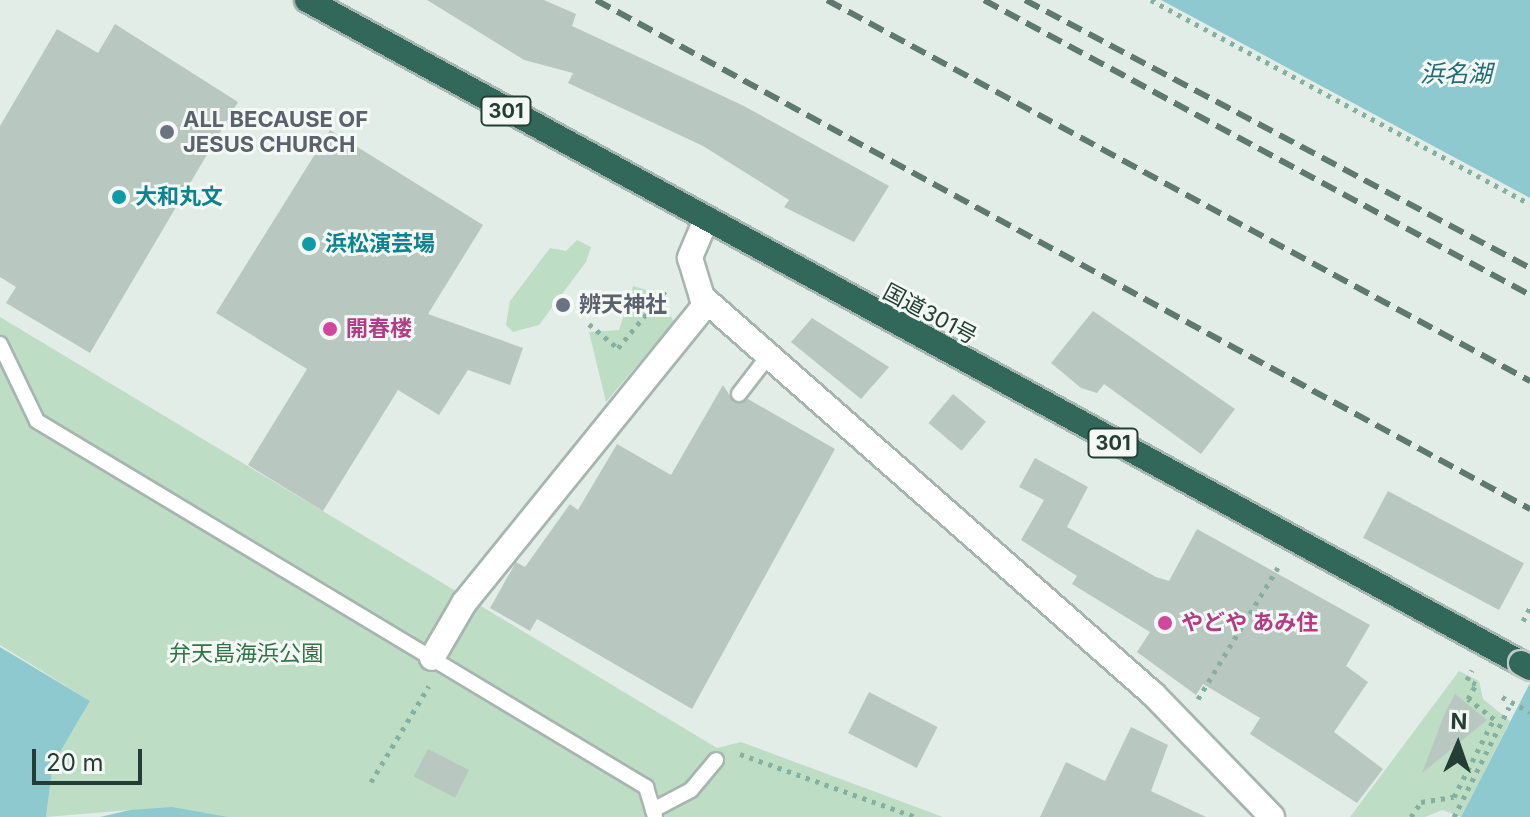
<!DOCTYPE html>
<meta charset="utf-8">
<style>
body{margin:0}
#map{position:relative;width:1530px;height:817px;overflow:hidden;background:#e3ede8;font-family:Inter,"Noto Sans JP",sans-serif}
div>[style]{position:absolute}
[style*='--x']{left:calc(var(--x)*1px);top:calc(var(--y)*1px);width:calc(var(--w)*1px);rotate:calc(var(--a)*1deg)}
.green>*{inset:0;background:#bdddc4}
.water>*{inset:0;background:#8ec9cf}
.building>*{inset:0;background:#b9c7c1;transform-origin:0 0}
.path>*{height:5px;margin-top:-2.5px;transform-origin:0;background:repeating-linear-gradient(90deg,#85af9f 0 4px,transparent 0 10px)}
.roads{filter:drop-shadow(2px 0 #a6b5af) drop-shadow(-2px 0 #a6b5af) drop-shadow(0 2px #a6b5af) drop-shadow(0 -2px #a6b5af)}
.lane>*{height:14px;margin:-7px;padding:0 7px;transform-origin:7px;border-radius:7px;background:#fff}
.street>*{height:24px;margin:-12px;padding:0 12px;transform-origin:12px;border-radius:12px;background:#fff}
.secondary>*{height:24px;margin:-12px;padding:0 12px;transform-origin:12px;border-radius:12px;background:#fff}
.highway>*{height:24px;margin:-12px;padding:0 12px;transform-origin:12px;border-radius:12px;background:#31685a}
.rail>*{height:6px;margin-top:-3px;transform-origin:0;background:repeating-linear-gradient(90deg,#5e7970 0 16px,transparent 0 24px)}
.path-bridge>*{height:5px;margin-top:-2.5px;transform-origin:0;background:repeating-linear-gradient(90deg,#85af9f 0 4px,transparent 0 10px)}
.bridges{filter:drop-shadow(2px 0 #c2c9c6) drop-shadow(-2px 0 #c2c9c6) drop-shadow(0 2px #c2c9c6) drop-shadow(0 -2px #c2c9c6)}
.highway-bridge>*{height:24px;margin:-12px;padding:0 12px;transform-origin:12px;border-radius:12px;background:#31685a}
.dots>*{width:22px;height:22px;translate:-50% -50%;box-sizing:border-box;border:4px solid #f4f9f6;border-radius:50%}
span{translate:-50% -50%;white-space:nowrap;text-align:center;line-height:1.15;-webkit-text-stroke:6px #f4f9f6;paint-order:stroke}
.shield-label span{padding:2px 6px;background:#f4f9f6;border:2px solid;border-radius:6px;-webkit-text-stroke-width:0}
.shield-label{font-size:20px;color:#243d35;font-weight:700}
.worship-label{font-size:22px;color:#5b616d;font-weight:700}
.left{translate:0 -50%;text-align:left}
.culture-label{font-size:22px;color:#0d838f;font-weight:700}
.street-label{font-size:22px;color:#243d35}
.hotel-label{font-size:22px;color:#b23c85;font-weight:700}
.park-label{font-size:22px;color:#2f7346}
.water-label{font-size:24px;color:#206d77;font-style:italic}
.north{position:absolute;left:1418px;top:705px;width:80px;height:80px;-webkit-text-stroke:6px #f4f9f6;paint-order:stroke;rotate:2deg;font-size:22px;font-weight:700;line-height:32px;text-align:center;color:#243d35}
.north::after{content:'';display:block;margin:auto;width:28px;height:36px;background:#243d35;clip-path:polygon(50% 0,100% 100%,50% 72%,0 100%)}
.scale{position:absolute;left:32px;top:749px;width:110px;height:36px;box-sizing:border-box;border:4px solid #243d35;border-top:0;padding-left:10px;font-size:24px;line-height:28px;white-space:nowrap;color:#243d35;-webkit-text-stroke:6px #f4f9f6;paint-order:stroke}
</style>
<div id="map">
<div class="green">
<i style="clip-path:polygon(577px 240px,591px 247px,586px 262px,539px 325px,513px 332px,506px 325px,510px 301px,550px 248px,566px 251px)"></i>
<i style="clip-path:polygon(633px 286px,654px 292px,674px 321px,606px 402px,589px 332px,619px 330px)"></i>
<i style="clip-path:polygon(0 317px,717px 748px,741px 742px,943px 817px,228px 817px,130px 810px,46px 817px,53px 764px,90px 701px,0 645px)"></i>
<i style="clip-path:polygon(1459px 671px,1479px 681px,1483px 699px,1510px 721px,1461px 817px,1442px 810px,1425px 817px,1350px 817px)"></i>
</div>
<div class="water">
<i style="clip-path:polygon(1161px 0,1530px 0,1530px 198px)"></i>
<i style="clip-path:polygon(0 647px,90px 701px,53px 764px,46px 817px,0 817px)"></i>
<i style="clip-path:polygon(1530px 683px,1530px 817px,1461px 817px)"></i>
<i style="clip-path:polygon(172px 807px,228px 817px,100px 817px,130px 810px)"></i>
</div>
<div class="building">
<i style="clip-path:polygon(427px 0,544px 0,576px 14px,572px 26px,742px 105px,889px 186px,854px 242px,784px 207px,789px 200px,703px 146px,568px 83px,573px 73px,524px 60px)"></i>
<i style="clip-path:polygon(115px 24px,238px 102px,90px 353px,6px 303px,16px 287px,0 277px,0 126px,57px 29px,98px 53px)"></i>
<i style="clip-path:polygon(330px 130px,483px 225px,428px 314px,523px 348px,510px 385px,468px 370px,439px 415px,398px 390px,323px 511px,248px 465px,307px 369px,216px 313px)"></i>
<i style="clip-path:polygon(1093px 311px,1235px 409px,1201px 454px,1104px 384px,1097px 393px,1081px 388px,1051px 363px)"></i>
<i style="clip-path:polygon(812px 318px,889px 367px,861px 399px,791px 342px)"></i>
<i style="clip-path:polygon(723px 385px,734px 402px,748px 399px,835px 449px,692px 709px,537px 619px,530px 631px,490px 608px,516px 562px,525px 567px,570px 504px,578px 510px,617px 444px,671px 475px)"></i>
<i style="left:953px;top:394px;width:43px;height:38px;rotate:40deg"></i>
<i style="clip-path:polygon(1035px 458px,1088px 487px,1067px 527px,1156px 577px,1169px 581px,1197px 529px,1370px 625px,1346px 666px,1368px 682px,1334px 732px,1383px 769px,1357px 803px,1250px 734px,1260px 718px,1203px 684px,1196px 695px,1137px 652px,1150px 632px,1072px 584px,1077px 576px,1021px 540px,1044px 500px,1019px 487px)"></i>
<i style="left:1388px;top:491px;width:154px;height:53px;rotate:28deg"></i>
<i style="left:869px;top:692px;width:77px;height:46px;rotate:27deg"></i>
<i style="clip-path:polygon(1455px 694px,1487px 720px,1422px 773px,1445px 713px)"></i>
<i style="clip-path:polygon(1131px 727px,1168px 745px,1151px 791px,1206px 817px,1040px 817px,1066px 762px,1105px 781px)"></i>
<i style="left:428px;top:749px;width:46px;height:31px;rotate:27deg"></i>
</div>
<div class="path">
<i style="--x:1151;--y:0;--w:430;--a:28.3"></i>
<i style="--x:589;--y:324;--w:38;--a:40"></i>
<i style="--x:618;--y:348;--w:77;--a:-50.3"></i>
<i style="--x:1523;--y:621;--w:15;--a:-62"></i>
<i style="--x:1198;--y:699;--w:158;--a:-58.7"></i>
<i style="--x:740;--y:754;--w:187;--a:19.7"></i>
<i style="--x:371;--y:782;--w:112;--a:-58.9"></i>
<i style="--x:1411;--y:817;--w:18;--a:-56"></i>
<i style="--x:1421;--y:802;--w:33;--a:-9"></i>
<i style="--x:1454;--y:797;--w:88;--a:-62.9"></i>
<i style="--x:1494;--y:719;--w:33;--a:-142"></i>
<i style="--x:1468;--y:699;--w:17;--a:-62"></i>
<i style="--x:1476;--y:684;--w:10;--a:-156"></i>
<i style="--x:1467;--y:680;--w:11;--a:-63"></i>
<i style="--x:1454;--y:817;--w:123;--a:-63.4"></i>
</div>
<div class="roads">
<div class="lane">
<i style="--x:0;--y:344;--w:85;--a:64.3"></i>
<i style="--x:37;--y:421;--w:711;--a:31.01"></i>
<i style="--x:646;--y:787;--w:31;--a:73"></i>
<i style="--x:739;--y:394;--w:49;--a:-52.4"></i>
<i style="--x:653;--y:810;--w:43;--a:-27.8"></i>
<i style="--x:691;--y:790;--w:39;--a:-50"></i>
</div>
<div class="street">
<i style="--x:432;--y:658;--w:64;--a:-59.8"></i>
<i style="--x:464;--y:603;--w:387;--a:-51"></i>
</div>
<div class="secondary">
<i style="--x:705;--y:222;--w:39;--a:113"></i>
<i style="--x:690;--y:258;--w:41;--a:72.9"></i>
<i style="--x:702;--y:297;--w:601;--a:41.36"></i>
<i style="--x:1153;--y:694;--w:171;--a:45.9"></i>
</div>
<div class="highway">
<i style="--x:307;--y:0;--w:1383;--a:28.64"></i>
</div>
</div>
<div class="rail">
<i style="--x:596;--y:0;--w:1064;--a:28.59"></i>
<i style="--x:827;--y:0;--w:800;--a:28.46"></i>
<i style="--x:984;--y:0;--w:621;--a:28.38"></i>
<i style="--x:1025;--y:0;--w:572;--a:27.95"></i>
</div>
<div class="path-bridge">
<i style="--x:1502;--y:697;--w:32;--a:28"></i>
</div>
<div class="bridges">
<div class="highway-bridge">
<i style="--x:1521;--y:663;--w:10;--a:29"></i>
</div>
</div>
<div class="dots">
<i style="left:167px;top:132px;background:#6b7280"></i>
<i style="left:119px;top:197px;background:#0f9aa8"></i>
<i style="left:309px;top:244px;background:#0f9aa8"></i>
<i style="left:563px;top:305px;background:#6b7280"></i>
<i style="left:330px;top:329px;background:#d1479c"></i>
<i style="left:1165px;top:623px;background:#d1479c"></i>
</div>
<div class="shield-label">
<span style="left:506px;top:111px">301</span>
<span style="left:1113px;top:443px">301</span>
</div>
<div class="worship-label">
<span class="left" style="left:183px;top:132px">ALL BECAUSE OF<br>JESUS CHURCH</span>
<span class="left" style="left:579px;top:305px">辨天神社</span>
</div>
<div class="culture-label">
<span class="left" style="left:135px;top:197px">大和丸文</span>
<span class="left" style="left:325px;top:244px">浜松演芸場</span>
</div>
<div class="street-label">
<span style="left:930px;top:314px;rotate:28deg">国道301号</span>
</div>
<div class="hotel-label">
<span class="left" style="left:346px;top:329px">開春楼</span>
<span class="left" style="left:1181px;top:623px">やどや あみ住</span>
</div>
<div class="park-label">
<span style="left:246px;top:654px">弁天島海浜公園</span>
</div>
<div class="water-label">
<span style="left:1456px;top:74px">浜名湖</span>
</div>
<div class="north">N</div>
<div class="scale">20 m</div>
</div>
